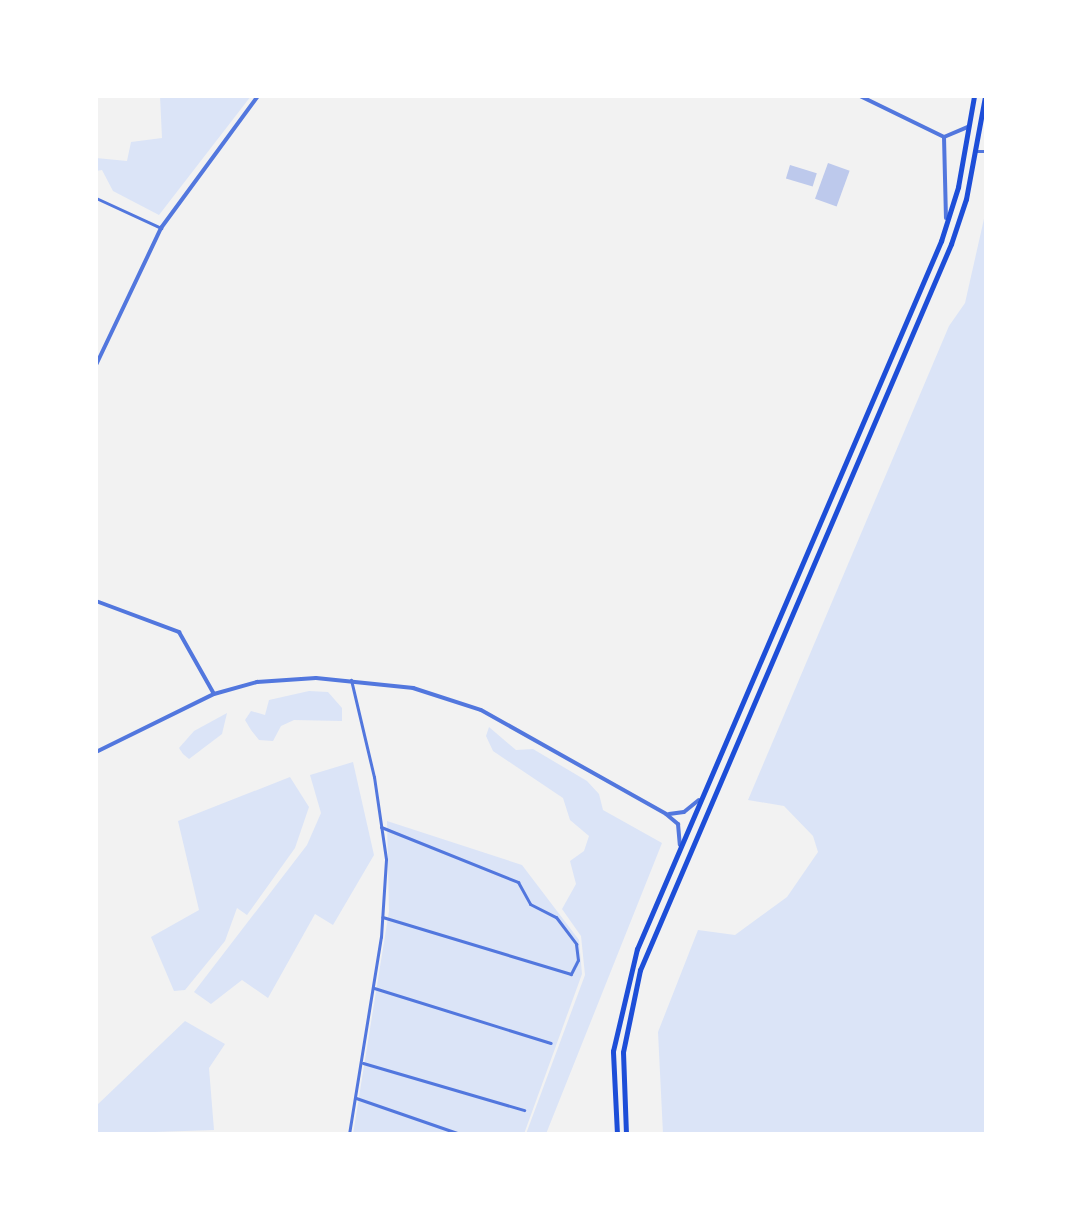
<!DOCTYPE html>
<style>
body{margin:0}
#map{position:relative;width:1082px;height:1230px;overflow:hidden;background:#f2f2f2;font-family:"DejaVu Sans",sans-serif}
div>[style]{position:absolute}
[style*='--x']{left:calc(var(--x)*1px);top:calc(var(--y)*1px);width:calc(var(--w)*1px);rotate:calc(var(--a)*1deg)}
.green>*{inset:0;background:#dbe4f7}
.building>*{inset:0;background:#bdc9ec;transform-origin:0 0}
.minor>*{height:3px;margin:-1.5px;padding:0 1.5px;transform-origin:1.5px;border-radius:1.5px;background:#5277de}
.tertiary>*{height:4px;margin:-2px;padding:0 2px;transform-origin:2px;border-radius:2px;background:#5277de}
.trunk>*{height:5px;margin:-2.5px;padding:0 2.5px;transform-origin:2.5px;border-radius:2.5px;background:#1d4ed8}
span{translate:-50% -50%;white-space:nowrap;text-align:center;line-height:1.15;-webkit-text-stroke:7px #fff;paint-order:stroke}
.frame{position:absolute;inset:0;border:98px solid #fff;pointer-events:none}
</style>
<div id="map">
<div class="green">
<i style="clip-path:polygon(160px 96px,251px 96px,159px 215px,113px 191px,102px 170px,96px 171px,96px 158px,127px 161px,131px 142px,162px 138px)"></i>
<i style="clip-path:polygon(986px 210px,986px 1134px,663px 1134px,658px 1032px,698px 930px,735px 935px,787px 897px,818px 852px,813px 836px,784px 806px,748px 800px,949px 326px,965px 303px)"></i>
<i style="clip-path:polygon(309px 691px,328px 692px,342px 708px,342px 721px,294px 720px,281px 726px,273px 741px,259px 740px,251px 730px,245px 720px,251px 711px,265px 715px,269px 700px)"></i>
<i style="clip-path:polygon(227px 713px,222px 734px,189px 759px,183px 754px,179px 748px,194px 731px)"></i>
<i style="clip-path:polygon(489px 727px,516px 750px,533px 749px,587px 781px,599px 794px,603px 810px,662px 843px,546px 1134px,526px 1134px,585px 975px,581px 936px,562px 909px,576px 884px,570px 861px,584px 851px,589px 836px,570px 820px,563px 798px,493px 751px,486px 736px)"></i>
<i style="clip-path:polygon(353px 762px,374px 855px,333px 925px,315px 914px,268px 998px,242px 980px,211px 1004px,194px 992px,307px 845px,321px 813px,310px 775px)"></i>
<i style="clip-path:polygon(290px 777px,309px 807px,295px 848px,247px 915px,237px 908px,225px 941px,185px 990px,174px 991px,151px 937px,199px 910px,178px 821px)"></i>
<i style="clip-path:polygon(387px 821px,522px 865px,579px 940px,582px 974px,524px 1134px,353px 1134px,389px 911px)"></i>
<i style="clip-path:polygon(185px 1021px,225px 1044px,209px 1068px,214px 1130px,96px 1134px,96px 1106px)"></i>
</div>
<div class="building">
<i style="left:828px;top:163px;width:23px;height:38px;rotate:20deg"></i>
<i style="left:790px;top:165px;width:28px;height:14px;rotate:17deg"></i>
</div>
<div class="minor">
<i style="--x:976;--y:151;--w:10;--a:0"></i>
<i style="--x:96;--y:198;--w:72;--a:24.8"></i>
<i style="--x:381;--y:827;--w:148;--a:21.9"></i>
<i style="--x:518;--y:882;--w:25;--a:61"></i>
<i style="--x:530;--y:904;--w:29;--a:27"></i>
<i style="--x:556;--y:917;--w:34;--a:53"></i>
<i style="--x:576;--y:944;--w:16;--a:83"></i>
<i style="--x:578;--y:960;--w:16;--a:117"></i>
<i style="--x:571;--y:974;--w:197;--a:-163.2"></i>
<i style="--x:374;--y:988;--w:185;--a:17.3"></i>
<i style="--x:363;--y:1063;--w:168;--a:16.3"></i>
<i style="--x:356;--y:1098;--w:110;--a:19.1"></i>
<i style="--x:349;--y:1134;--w:200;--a:-80.8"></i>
<i style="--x:381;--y:937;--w:78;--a:-86.3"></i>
<i style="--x:386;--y:859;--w:83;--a:-98.3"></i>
<i style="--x:374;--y:777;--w:100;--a:-103.3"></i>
</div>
<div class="tertiary">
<i style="--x:860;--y:96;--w:93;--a:26"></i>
<i style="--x:944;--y:137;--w:26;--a:-23"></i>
<i style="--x:944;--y:137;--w:81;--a:88.6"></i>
<i style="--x:96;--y:365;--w:152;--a:-64.6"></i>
<i style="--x:161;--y:228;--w:164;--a:-53.7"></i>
<i style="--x:96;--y:601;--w:89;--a:20.5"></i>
<i style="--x:179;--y:632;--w:71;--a:60.6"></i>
<i style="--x:96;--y:752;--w:131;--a:-26.2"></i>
<i style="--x:214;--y:694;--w:45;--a:-15.6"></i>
<i style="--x:257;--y:682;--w:59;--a:-3.9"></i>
<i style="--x:316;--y:678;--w:98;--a:5.9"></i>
<i style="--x:413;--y:688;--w:71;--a:17.9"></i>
<i style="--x:481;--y:710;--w:212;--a:29.3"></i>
<i style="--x:666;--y:814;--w:16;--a:40"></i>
<i style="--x:678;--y:824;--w:21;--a:85"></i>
<i style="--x:669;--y:814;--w:15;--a:-8"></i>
<i style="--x:684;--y:812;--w:19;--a:-39"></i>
</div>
<div class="trunk">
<i style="--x:617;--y:1134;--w:83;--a:-92.8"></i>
<i style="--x:613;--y:1051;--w:105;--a:-76.8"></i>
<i style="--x:637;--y:949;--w:771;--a:-66.76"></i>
<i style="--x:941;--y:241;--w:57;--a:-72.5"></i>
<i style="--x:958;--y:187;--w:92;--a:-80"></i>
<i style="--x:626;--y:1134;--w:82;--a:-92.1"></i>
<i style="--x:623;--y:1052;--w:84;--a:-78.3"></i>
<i style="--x:640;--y:970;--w:790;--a:-66.81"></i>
<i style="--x:951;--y:244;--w:47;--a:-71.6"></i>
<i style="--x:966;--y:199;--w:105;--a:-79.5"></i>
</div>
<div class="frame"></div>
</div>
